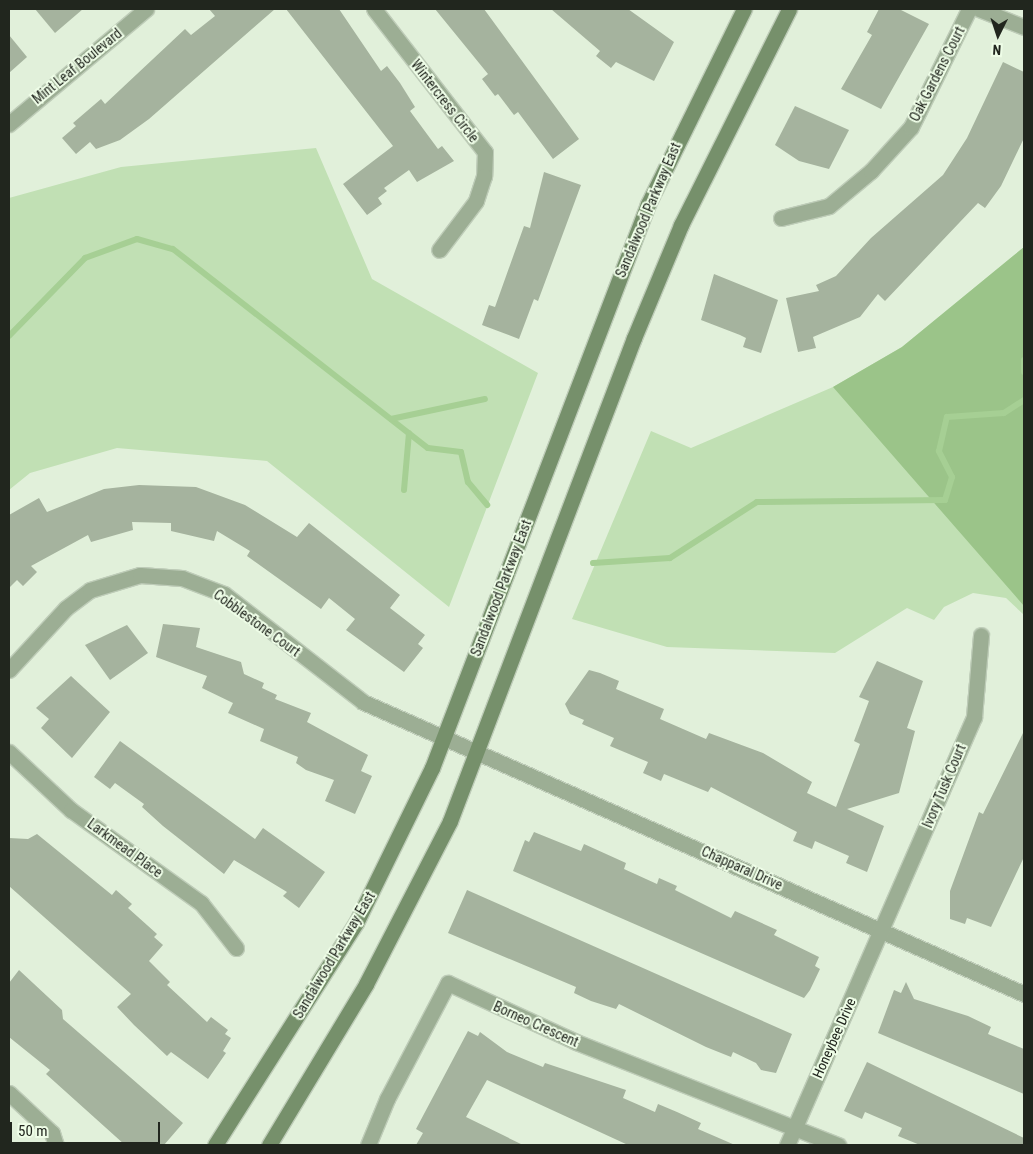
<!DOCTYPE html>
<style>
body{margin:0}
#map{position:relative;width:1033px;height:1154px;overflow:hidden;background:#e1f0da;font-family:"Roboto Condensed",sans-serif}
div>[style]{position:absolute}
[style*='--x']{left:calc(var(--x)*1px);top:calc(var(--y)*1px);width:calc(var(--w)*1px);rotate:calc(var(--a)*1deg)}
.green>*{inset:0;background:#c1e0b4}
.forest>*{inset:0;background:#9bc489}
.stream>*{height:6px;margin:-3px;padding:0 3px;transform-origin:3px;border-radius:3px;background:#a6cf94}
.building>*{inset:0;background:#a5b39e}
.roads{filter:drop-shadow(1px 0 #beccb8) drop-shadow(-1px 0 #beccb8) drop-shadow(0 1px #beccb8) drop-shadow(0 -1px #beccb8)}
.minor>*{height:15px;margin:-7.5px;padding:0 7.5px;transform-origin:7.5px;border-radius:7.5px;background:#9cae94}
.secondary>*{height:15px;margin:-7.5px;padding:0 7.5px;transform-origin:7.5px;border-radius:7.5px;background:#76906b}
span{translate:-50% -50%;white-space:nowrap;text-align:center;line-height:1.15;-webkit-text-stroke:4px #eefde7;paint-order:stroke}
.street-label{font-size:14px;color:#21261e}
.frame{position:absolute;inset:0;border:10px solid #21261e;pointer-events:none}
.north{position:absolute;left:973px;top:10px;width:50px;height:50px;-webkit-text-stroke:4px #eefde7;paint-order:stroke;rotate:184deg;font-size:14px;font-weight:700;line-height:20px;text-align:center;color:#21261e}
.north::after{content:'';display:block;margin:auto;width:18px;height:22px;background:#21261e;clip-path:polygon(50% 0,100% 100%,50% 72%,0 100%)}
.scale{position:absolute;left:10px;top:1122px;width:150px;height:22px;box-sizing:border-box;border:2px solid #21261e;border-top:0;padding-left:6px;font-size:15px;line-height:18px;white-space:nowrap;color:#21261e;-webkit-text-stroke:4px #eefde7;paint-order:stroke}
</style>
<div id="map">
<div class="green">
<i style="clip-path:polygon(316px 148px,372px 279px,538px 373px,449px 607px,267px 461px,117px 448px,30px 473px,9px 490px,9px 198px,121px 167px)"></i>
<i style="clip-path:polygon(1024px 247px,1024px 615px,1006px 598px,973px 593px,944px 607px,934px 620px,907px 608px,835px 653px,667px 647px,572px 619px,651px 431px,691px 448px,833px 387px,902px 347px)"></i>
</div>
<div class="forest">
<i style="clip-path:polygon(1024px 247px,1024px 606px,833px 387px,902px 347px)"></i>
</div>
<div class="stream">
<i style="--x:9;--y:336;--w:109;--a:-45.7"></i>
<i style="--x:85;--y:258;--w:55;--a:-20.1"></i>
<i style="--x:137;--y:239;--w:37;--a:16"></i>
<i style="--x:173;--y:249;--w:323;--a:38"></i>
<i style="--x:428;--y:448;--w:33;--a:7"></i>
<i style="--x:461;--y:452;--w:31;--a:77"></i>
<i style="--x:468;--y:482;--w:30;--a:50"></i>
<i style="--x:1024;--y:360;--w:12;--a:90"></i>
<i style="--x:391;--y:419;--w:96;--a:-12"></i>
<i style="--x:404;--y:490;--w:57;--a:-85"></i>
<i style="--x:593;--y:563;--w:77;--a:-3.7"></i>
<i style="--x:670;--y:558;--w:103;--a:-32.8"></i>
<i style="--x:757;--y:502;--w:188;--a:-0.6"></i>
<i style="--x:945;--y:500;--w:24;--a:-73"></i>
<i style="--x:952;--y:477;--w:29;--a:-117"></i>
<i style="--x:939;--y:451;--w:35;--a:-77"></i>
<i style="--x:947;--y:417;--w:57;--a:-4"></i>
<i style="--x:1004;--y:413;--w:24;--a:-33"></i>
</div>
<div class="building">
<i style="clip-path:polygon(35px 9px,83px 9px,55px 33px)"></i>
<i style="clip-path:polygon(209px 9px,275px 9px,149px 119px,120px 140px,96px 149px,90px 142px,76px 154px,62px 138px,76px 126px,73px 123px,101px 99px,105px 104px,185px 29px,191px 35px,215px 16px)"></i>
<i style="clip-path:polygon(286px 9px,339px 9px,381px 71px,387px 66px,400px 83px,415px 107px,410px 111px,438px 149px,442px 146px,454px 161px,417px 182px,409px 170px,384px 188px,387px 191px,378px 198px,382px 204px,367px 215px,343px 184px,393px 146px)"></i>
<i style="clip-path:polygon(435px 9px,484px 9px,579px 139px,553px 159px,518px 112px,514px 115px,498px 94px,495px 96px,482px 79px,488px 74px)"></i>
<i style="clip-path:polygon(551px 9px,628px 9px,674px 42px,654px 81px,616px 62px,611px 68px,596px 56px,600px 51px)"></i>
<i style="clip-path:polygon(879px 9px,899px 9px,929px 24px,881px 109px,841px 89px,872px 35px,867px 32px)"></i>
<i style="clip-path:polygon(9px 35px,27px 57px,9px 73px)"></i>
<i style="clip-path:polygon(1003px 62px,1024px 72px,1024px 138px,1001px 186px,985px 208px,978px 203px,885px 301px,878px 294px,860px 317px,813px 337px,816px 348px,798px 352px,786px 298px,819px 291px,816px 285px,836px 276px,871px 238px,943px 175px,967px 138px)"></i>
<i style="clip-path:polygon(795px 106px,849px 130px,829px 169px,799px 161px,775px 145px)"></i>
<i style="clip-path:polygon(544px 172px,581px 185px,538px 301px,534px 299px,519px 339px,482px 325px,489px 305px,495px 307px,524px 226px,530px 228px)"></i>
<i style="clip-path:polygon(714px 274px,778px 300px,761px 353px,743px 347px,746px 338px,740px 335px,701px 320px)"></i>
<i style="clip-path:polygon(139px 485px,196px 487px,245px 505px,297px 537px,309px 523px,400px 595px,390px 608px,425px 635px,418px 644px,423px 648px,404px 672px,346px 630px,355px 619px,329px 598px,321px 609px,247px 556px,250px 551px,217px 531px,214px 541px,171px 531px,171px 523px,132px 522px,133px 530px,91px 542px,88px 535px,31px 566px,37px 572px,23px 586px,17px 580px,9px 588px,9px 515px,39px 498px,47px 512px,104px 489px)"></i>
<i style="clip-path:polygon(163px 624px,200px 628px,196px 647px,241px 662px,244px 674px,264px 683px,262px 688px,277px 695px,275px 699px,311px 713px,307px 722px,368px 755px,361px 771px,372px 776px,355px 814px,325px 801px,334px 780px,306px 770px,296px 763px,298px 757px,260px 741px,264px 729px,228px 713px,233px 703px,202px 688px,207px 676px,156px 657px)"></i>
<i style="clip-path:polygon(127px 625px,148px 653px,110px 680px,85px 645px)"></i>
<i style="clip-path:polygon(877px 661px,923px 681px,907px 728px,915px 731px,899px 793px,847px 809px,884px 826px,867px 872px,846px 863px,849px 856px,815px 841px,812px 849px,793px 841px,797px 832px,711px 787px,708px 792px,664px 774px,661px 781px,643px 773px,648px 762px,610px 746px,614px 738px,582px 724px,584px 720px,570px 714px,565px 704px,589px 670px,600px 673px,619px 681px,616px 689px,664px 709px,660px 719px,706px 739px,709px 733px,763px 753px,812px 782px,807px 793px,836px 807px,860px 744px,854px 741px,869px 701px,859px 697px)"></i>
<i style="clip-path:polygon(71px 676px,110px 712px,72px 758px,41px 728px,49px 719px,36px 708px)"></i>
<i style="clip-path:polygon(1024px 731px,1024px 857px,991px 927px,967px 918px,965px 924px,950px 919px,950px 891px,979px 812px,983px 814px)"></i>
<i style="clip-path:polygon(120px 741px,255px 839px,263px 828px,325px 872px,299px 908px,283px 896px,287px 892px,234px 860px,224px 874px,163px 826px,142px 807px,144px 804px,115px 783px,110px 789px,94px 777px)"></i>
<i style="clip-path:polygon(534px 832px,581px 851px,584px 844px,626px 863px,624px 869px,657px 884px,659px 878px,677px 886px,675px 890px,731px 918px,735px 911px,777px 930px,774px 935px,819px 957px,815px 966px,820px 969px,810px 990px,804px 998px,513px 871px,525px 840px,529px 842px)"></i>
<i style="clip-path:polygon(37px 834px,112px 895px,116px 890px,132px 904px,128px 908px,157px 934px,154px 937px,163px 945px,149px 961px,170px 982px,167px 985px,207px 1022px,211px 1017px,228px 1030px,225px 1034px,231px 1038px,223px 1051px,226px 1053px,208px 1079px,171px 1052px,167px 1056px,134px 1025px,117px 1007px,131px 994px,9px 886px,9px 838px,28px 839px)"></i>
<i style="clip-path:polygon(467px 890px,792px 1034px,776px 1073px,761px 1070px,756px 1063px,733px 1052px,731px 1057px,706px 1047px,619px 1004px,616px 1009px,591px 1001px,574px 993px,576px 987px,448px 933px)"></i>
<i style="clip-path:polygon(19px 970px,62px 1010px,63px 1019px,183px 1123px,164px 1145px,125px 1145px,46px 1074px,50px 1070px,9px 1037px,9px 983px)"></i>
<i style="clip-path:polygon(906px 982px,914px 999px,968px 1016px,991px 1027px,988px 1034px,1024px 1049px,1024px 1094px,878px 1033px,894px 990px,901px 993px)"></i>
<i style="clip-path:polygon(468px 1031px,478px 1036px,480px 1032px,507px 1052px,543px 1067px,545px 1063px,626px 1090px,623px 1098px,655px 1112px,658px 1104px,677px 1112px,701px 1123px,698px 1129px,735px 1145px,628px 1145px,487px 1080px,466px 1117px,523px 1145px,416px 1145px,423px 1133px,416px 1129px)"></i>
<i style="clip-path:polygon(867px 1062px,1024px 1138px,1024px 1145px,920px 1145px,898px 1136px,902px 1128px,865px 1112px,862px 1119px,844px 1111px)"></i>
</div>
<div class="roads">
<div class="minor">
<i style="--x:374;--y:9;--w:181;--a:52.2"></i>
<i style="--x:485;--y:152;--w:24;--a:92"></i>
<i style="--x:484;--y:176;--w:26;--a:108"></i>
<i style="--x:476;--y:201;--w:61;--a:127.1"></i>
<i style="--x:979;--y:9;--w:48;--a:21.8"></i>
<i style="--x:9;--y:124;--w:179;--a:-40"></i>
<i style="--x:781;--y:218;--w:49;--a:-14"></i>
<i style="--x:829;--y:206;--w:55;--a:-39.8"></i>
<i style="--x:871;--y:171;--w:59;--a:-47.7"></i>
<i style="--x:911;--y:127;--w:131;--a:-63.8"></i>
<i style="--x:9;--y:670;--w:84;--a:-47.4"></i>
<i style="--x:66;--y:608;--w:30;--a:-37"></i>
<i style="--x:90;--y:590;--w:52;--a:-16.7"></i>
<i style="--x:140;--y:575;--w:42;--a:4.1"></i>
<i style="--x:182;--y:578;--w:45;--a:20.9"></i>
<i style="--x:224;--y:594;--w:176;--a:37.8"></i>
<i style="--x:363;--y:702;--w:723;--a:23.83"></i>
<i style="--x:9;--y:752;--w:85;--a:43.1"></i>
<i style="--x:71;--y:810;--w:160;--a:35.6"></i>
<i style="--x:201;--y:903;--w:57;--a:52.1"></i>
<i style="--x:9;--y:1093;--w:59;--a:42.9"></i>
<i style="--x:52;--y:1133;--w:13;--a:72"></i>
<i style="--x:368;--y:1145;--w:50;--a:-67.6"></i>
<i style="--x:387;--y:1099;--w:131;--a:-62.3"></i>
<i style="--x:448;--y:983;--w:141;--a:24.7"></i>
<i style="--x:576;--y:1042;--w:282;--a:21.5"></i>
<i style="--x:787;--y:1145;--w:467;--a:-66.4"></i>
<i style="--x:974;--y:717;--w:82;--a:-85.1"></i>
</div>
<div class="secondary">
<i style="--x:215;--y:1145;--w:263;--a:-57.6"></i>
<i style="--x:356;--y:923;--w:173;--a:-63.9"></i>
<i style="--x:432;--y:768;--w:604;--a:-69.04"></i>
<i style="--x:648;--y:204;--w:217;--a:-63.8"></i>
<i style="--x:269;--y:1145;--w:188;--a:-58.9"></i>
<i style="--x:366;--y:984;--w:183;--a:-62.7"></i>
<i style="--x:450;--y:821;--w:517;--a:-69.15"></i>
<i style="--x:634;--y:338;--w:122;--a:-67.4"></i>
<i style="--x:681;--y:225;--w:241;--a:-63.4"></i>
</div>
</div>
<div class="street-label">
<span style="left:77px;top:66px;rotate:-39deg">Mint Leaf Boulevard</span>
<span style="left:937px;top:74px;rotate:-63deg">Oak Gardens Court</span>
<span style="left:445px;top:101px;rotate:52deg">Wintercress Circle</span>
<span style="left:648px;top:210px;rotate:-67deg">Sandalwood Parkway East</span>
<span style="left:501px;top:588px;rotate:-69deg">Sandalwood Parkway East</span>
<span style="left:257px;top:623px;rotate:36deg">Cobblestone Court</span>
<span style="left:944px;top:786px;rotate:-67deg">Ivory Tusk Court</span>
<span style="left:125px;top:848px;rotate:36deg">Larkmead Place</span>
<span style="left:742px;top:868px;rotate:24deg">Chapparal Drive</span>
<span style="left:334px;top:955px;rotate:-59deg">Sandalwood Parkway East</span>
<span style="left:536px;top:1024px;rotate:24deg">Borneo Crescent</span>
<span style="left:834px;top:1038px;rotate:-66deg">Honeybee Drive</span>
</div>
<div class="frame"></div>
<div class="north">N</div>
<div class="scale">50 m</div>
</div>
